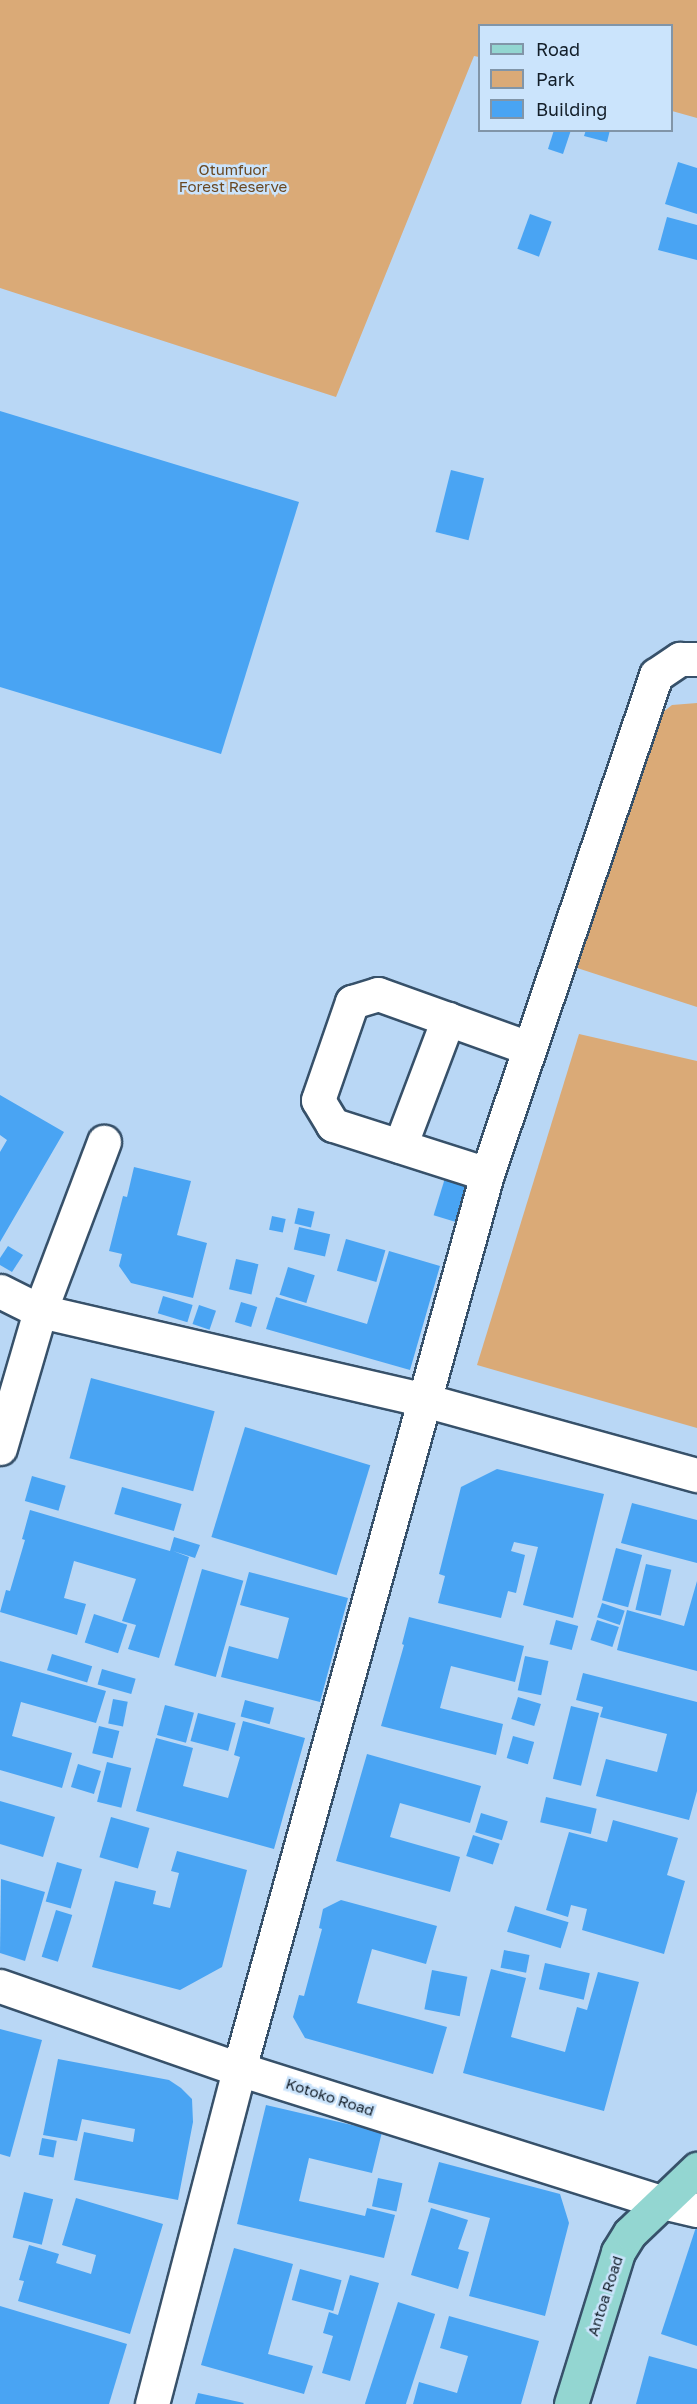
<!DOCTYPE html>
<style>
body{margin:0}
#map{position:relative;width:697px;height:2404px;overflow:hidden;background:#b9d7f5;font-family:"Golos Text",sans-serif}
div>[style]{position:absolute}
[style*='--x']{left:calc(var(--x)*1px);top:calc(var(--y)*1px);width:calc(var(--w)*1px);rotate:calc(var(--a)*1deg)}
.green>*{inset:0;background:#daaa77}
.building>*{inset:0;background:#49a4f3;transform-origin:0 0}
.roads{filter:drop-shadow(2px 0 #37516a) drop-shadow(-2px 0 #37516a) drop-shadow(0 2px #37516a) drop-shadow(0 -2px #37516a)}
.minor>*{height:33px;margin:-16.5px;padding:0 16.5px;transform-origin:16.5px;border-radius:16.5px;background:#fff}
.major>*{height:33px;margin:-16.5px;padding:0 16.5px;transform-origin:16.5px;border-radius:16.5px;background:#93d6d1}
span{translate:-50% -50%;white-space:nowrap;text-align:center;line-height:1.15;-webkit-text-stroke:5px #cbe4fc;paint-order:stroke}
.park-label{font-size:15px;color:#694822}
.street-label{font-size:15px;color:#131e29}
.legend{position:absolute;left:478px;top:24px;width:195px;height:108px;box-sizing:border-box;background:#cbe4fc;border:2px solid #8195a8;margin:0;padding:8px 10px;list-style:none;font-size:18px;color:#131e29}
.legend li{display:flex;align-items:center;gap:12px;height:30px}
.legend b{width:30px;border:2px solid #8195a8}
</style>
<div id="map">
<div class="green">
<i style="clip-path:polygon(0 0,697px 0,697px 118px,672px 111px,672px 26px,480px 26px,479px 57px,474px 56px,336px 397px,0 288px)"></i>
<i style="clip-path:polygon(697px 703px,697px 1007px,571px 966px,652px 721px,672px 705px)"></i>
<i style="clip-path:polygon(579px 1034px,697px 1061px,697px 1428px,477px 1365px)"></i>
</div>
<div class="building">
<i style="clip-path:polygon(554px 130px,571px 130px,563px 154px,548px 149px)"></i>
<i style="clip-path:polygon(586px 130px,610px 130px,607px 142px,584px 136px)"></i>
<i style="clip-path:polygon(678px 162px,697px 168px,697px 214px,665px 204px)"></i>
<i style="left:530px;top:214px;width:23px;height:37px;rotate:20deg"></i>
<i style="clip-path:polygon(667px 217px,697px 225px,697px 260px,658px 250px)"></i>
<i style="clip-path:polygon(0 411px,299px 502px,221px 754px,0 687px)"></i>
<i style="left:451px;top:470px;width:34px;height:64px;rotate:14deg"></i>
<i style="clip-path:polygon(0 1095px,64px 1132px,0 1242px,0 1152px,7px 1140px,0 1135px)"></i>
<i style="clip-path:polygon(134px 1167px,191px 1181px,177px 1235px,207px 1243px,193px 1298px,131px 1283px,119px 1266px,122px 1254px,109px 1251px,123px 1196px,127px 1197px)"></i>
<i style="left:445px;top:1178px;width:37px;height:39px;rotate:17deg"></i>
<i style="left:298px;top:1208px;width:17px;height:16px;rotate:13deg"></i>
<i style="left:272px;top:1216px;width:14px;height:14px;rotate:12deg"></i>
<i style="left:299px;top:1227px;width:32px;height:23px;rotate:13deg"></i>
<i style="left:346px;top:1239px;width:41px;height:33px;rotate:16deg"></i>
<i style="clip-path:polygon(8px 1246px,23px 1255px,12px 1272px,0 1265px,0 1258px)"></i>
<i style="clip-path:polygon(389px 1251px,440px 1266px,410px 1370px,266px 1329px,276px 1297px,367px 1324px)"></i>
<i style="left:236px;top:1259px;width:23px;height:31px;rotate:13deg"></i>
<i style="left:288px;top:1267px;width:28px;height:29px;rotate:17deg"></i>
<i style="left:163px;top:1296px;width:31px;height:18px;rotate:17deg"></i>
<i style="left:241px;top:1302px;width:17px;height:21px;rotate:17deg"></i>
<i style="left:199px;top:1305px;width:18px;height:20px;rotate:19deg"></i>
<i style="left:91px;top:1378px;width:128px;height:83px;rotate:15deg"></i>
<i style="left:245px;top:1427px;width:131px;height:115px;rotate:17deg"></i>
<i style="clip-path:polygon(497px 1469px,604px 1494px,573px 1618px,523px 1605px,538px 1547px,514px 1542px,511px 1551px,525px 1555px,516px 1593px,508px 1591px,501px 1618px,438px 1603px,445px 1576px,439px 1574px,461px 1487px)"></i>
<i style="left:32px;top:1476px;width:35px;height:26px;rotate:16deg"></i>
<i style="left:122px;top:1487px;width:62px;height:28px;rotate:16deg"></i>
<i style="clip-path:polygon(632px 1503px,697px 1520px,697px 1563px,621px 1543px)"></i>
<i style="clip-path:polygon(30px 1510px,170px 1551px,174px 1537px,200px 1545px,195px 1558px,173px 1551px,189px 1557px,159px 1658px,128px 1649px,136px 1625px,122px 1621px,136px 1579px,74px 1561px,64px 1598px,86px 1604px,77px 1635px,0 1612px,6px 1590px,10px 1591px,25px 1540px,22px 1539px)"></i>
<i style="left:616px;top:1548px;width:27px;height:54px;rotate:15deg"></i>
<i style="left:646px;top:1564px;width:26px;height:47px;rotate:13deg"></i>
<i style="left:202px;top:1569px;width:43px;height:100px;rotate:16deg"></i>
<i style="clip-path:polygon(249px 1572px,348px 1598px,320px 1702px,221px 1677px,229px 1646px,278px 1659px,289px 1618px,240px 1605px)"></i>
<i style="clip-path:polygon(697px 1581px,697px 1671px,617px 1650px,627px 1610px,684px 1626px)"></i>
<i style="left:602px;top:1603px;width:24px;height:15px;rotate:19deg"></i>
<i style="left:94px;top:1614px;width:35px;height:30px;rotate:18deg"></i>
<i style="clip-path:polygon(409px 1617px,524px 1646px,515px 1682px,451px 1666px,440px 1708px,503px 1724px,496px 1755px,381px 1726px,404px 1645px,402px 1644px)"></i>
<i style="left:556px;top:1620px;width:23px;height:25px;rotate:15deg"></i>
<i style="left:597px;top:1620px;width:23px;height:21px;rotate:18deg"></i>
<i style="left:52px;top:1654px;width:42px;height:17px;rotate:17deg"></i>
<i style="left:525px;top:1656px;width:24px;height:35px;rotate:12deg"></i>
<i style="clip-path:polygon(0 1661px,106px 1691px,96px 1723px,21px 1702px,12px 1736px,72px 1753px,62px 1788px,0 1770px)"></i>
<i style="left:102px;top:1669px;width:35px;height:16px;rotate:16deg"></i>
<i style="clip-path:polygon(583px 1673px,697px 1702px,697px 1791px,689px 1820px,596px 1796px,606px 1759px,657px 1772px,667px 1734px,600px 1717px,603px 1707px,576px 1700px)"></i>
<i style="left:518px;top:1697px;width:24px;height:23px;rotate:17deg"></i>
<i style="left:113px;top:1699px;width:15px;height:25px;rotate:11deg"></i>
<i style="left:245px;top:1700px;width:30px;height:17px;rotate:15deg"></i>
<i style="left:165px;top:1705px;width:30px;height:31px;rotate:15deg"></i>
<i style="left:571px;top:1706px;width:29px;height:75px;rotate:14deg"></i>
<i style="left:198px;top:1713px;width:39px;height:29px;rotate:15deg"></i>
<i style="clip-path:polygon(243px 1721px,305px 1738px,274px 1849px,136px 1811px,156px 1738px,193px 1748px,183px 1786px,228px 1798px,240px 1757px,234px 1755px)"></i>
<i style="left:99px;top:1726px;width:21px;height:28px;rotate:14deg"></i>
<i style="left:513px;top:1736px;width:22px;height:23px;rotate:16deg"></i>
<i style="clip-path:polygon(367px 1754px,481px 1786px,470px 1823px,400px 1803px,390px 1837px,460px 1857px,450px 1892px,336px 1861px)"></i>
<i style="left:107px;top:1762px;width:25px;height:41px;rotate:14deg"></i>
<i style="left:78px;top:1764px;width:24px;height:24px;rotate:17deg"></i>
<i style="left:546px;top:1797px;width:52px;height:26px;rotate:13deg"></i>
<i style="clip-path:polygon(0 1801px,55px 1817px,43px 1857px,0 1844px)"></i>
<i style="left:481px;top:1813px;width:28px;height:20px;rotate:17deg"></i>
<i style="left:111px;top:1817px;width:40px;height:42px;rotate:16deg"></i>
<i style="clip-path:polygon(613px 1820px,678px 1838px,667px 1875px,685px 1881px,664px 1954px,582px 1930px,587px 1909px,571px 1905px,568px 1917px,546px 1910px,569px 1832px,607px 1842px)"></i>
<i style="left:473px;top:1835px;width:28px;height:22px;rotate:18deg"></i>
<i style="clip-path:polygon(177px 1851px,247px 1870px,222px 1967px,180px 1990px,92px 1967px,115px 1881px,156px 1891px,153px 1904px,170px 1908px,179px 1873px,171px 1871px)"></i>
<i style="left:57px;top:1862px;width:26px;height:41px;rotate:16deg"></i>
<i style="clip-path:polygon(1px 1879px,45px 1892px,25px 1961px,0 1953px)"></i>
<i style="clip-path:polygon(341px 1900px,437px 1926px,426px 1964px,372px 1949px,357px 2003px,447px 2027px,433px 2074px,305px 2038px,293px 2017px,299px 1995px,304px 1996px,322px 1929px,319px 1928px,323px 1909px)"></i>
<i style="left:515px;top:1906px;width:56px;height:27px;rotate:17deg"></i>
<i style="left:56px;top:1910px;width:17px;height:49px;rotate:17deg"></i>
<i style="left:504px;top:1950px;width:26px;height:18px;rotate:11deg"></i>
<i style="left:545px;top:1963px;width:46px;height:27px;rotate:13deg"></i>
<i style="clip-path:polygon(491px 1969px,526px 1978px,511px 2037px,565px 2052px,577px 2007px,587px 2010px,598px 1972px,639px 1982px,604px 2111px,463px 2073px)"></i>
<i style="left:432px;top:1970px;width:36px;height:40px;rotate:11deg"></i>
<i style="clip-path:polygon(0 2029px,42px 2040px,10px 2157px,0 2154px)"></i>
<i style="clip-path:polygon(58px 2059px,169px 2080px,181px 2088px,192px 2099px,193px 2122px,178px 2200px,74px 2180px,84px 2132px,133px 2142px,135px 2129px,82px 2119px,77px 2141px,43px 2135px)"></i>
<i style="clip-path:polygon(266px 2105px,382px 2132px,372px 2173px,309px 2158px,299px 2201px,365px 2216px,367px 2208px,395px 2215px,384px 2258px,237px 2224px)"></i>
<i style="left:42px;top:2138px;width:15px;height:17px;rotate:11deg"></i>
<i style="clip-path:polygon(439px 2162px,560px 2194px,569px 2223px,545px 2316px,469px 2296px,490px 2218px,428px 2202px)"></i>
<i style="left:378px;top:2178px;width:25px;height:29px;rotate:12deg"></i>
<i style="left:24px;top:2192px;width:30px;height:47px;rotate:14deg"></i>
<i style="clip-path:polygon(76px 2198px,163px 2224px,130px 2334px,18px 2301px,24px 2281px,19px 2280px,29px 2245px,59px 2254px,56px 2263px,91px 2274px,96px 2255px,62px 2245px)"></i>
<i style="clip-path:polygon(431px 2208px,468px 2220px,458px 2249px,469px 2252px,458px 2289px,411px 2275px)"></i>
<i style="clip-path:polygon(697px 2224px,697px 2346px,661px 2334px)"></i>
<i style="clip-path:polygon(234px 2248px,293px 2264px,268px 2354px,313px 2366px,304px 2394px,201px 2365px)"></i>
<i style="left:300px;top:2269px;width:43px;height:32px;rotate:15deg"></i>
<i style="clip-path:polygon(350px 2275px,379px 2283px,350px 2381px,322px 2373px,333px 2336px,323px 2333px,329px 2312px,338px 2315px)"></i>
<i style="left:398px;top:2302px;width:39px;height:107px;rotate:18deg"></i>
<i style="clip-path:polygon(0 2306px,127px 2344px,109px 2404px,0 2404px)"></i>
<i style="clip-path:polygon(449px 2316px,539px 2341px,521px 2404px,413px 2404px,419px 2382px,457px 2393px,468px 2356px,440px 2348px)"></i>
<i style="clip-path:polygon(649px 2356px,697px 2369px,697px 2404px,636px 2404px)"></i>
<i style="clip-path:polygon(198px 2393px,244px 2403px,243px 2404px,195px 2404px)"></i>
</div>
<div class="roads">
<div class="minor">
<i style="--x:400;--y:1146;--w:136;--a:-69.3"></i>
<i style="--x:487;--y:1174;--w:162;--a:-162.3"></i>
<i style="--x:333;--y:1125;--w:29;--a:-121"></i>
<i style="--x:318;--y:1100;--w:104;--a:-70.9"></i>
<i style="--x:352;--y:1002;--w:27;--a:-17"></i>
<i style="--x:378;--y:994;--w:160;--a:19.7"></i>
<i style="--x:0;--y:1291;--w:45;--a:26.6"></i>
<i style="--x:40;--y:1311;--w:394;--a:13"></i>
<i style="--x:424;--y:1400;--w:283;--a:15.4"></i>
<i style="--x:0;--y:1448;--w:143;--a:-73.7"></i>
<i style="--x:40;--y:1311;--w:181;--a:-69.3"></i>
<i style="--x:0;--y:1986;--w:253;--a:19.2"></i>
<i style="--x:239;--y:2069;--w:443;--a:17.5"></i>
<i style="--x:662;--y:2202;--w:36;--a:13"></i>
<i style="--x:152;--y:2404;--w:346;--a:-75.4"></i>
<i style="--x:239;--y:2069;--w:929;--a:-74.51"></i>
<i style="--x:487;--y:1174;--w:527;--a:-71.29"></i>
<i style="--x:656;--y:675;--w:29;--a:-34"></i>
<i style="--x:680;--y:659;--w:17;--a:0"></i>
</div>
<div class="major">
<i style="--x:571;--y:2404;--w:159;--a:-72.8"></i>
<i style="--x:618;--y:2252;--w:22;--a:-58"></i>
<i style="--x:630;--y:2233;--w:93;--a:-43.7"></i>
</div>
</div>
<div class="park-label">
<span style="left:233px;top:178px">Otumfuor<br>Forest Reserve</span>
</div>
<div class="street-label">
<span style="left:330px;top:2097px;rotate:18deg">Kotoko Road</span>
<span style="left:605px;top:2296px;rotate:-72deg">Antoa Road</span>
</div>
<ul class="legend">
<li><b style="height:8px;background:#93d6d1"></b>Road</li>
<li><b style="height:16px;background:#daaa77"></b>Park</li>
<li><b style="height:16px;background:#49a4f3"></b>Building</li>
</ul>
</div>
